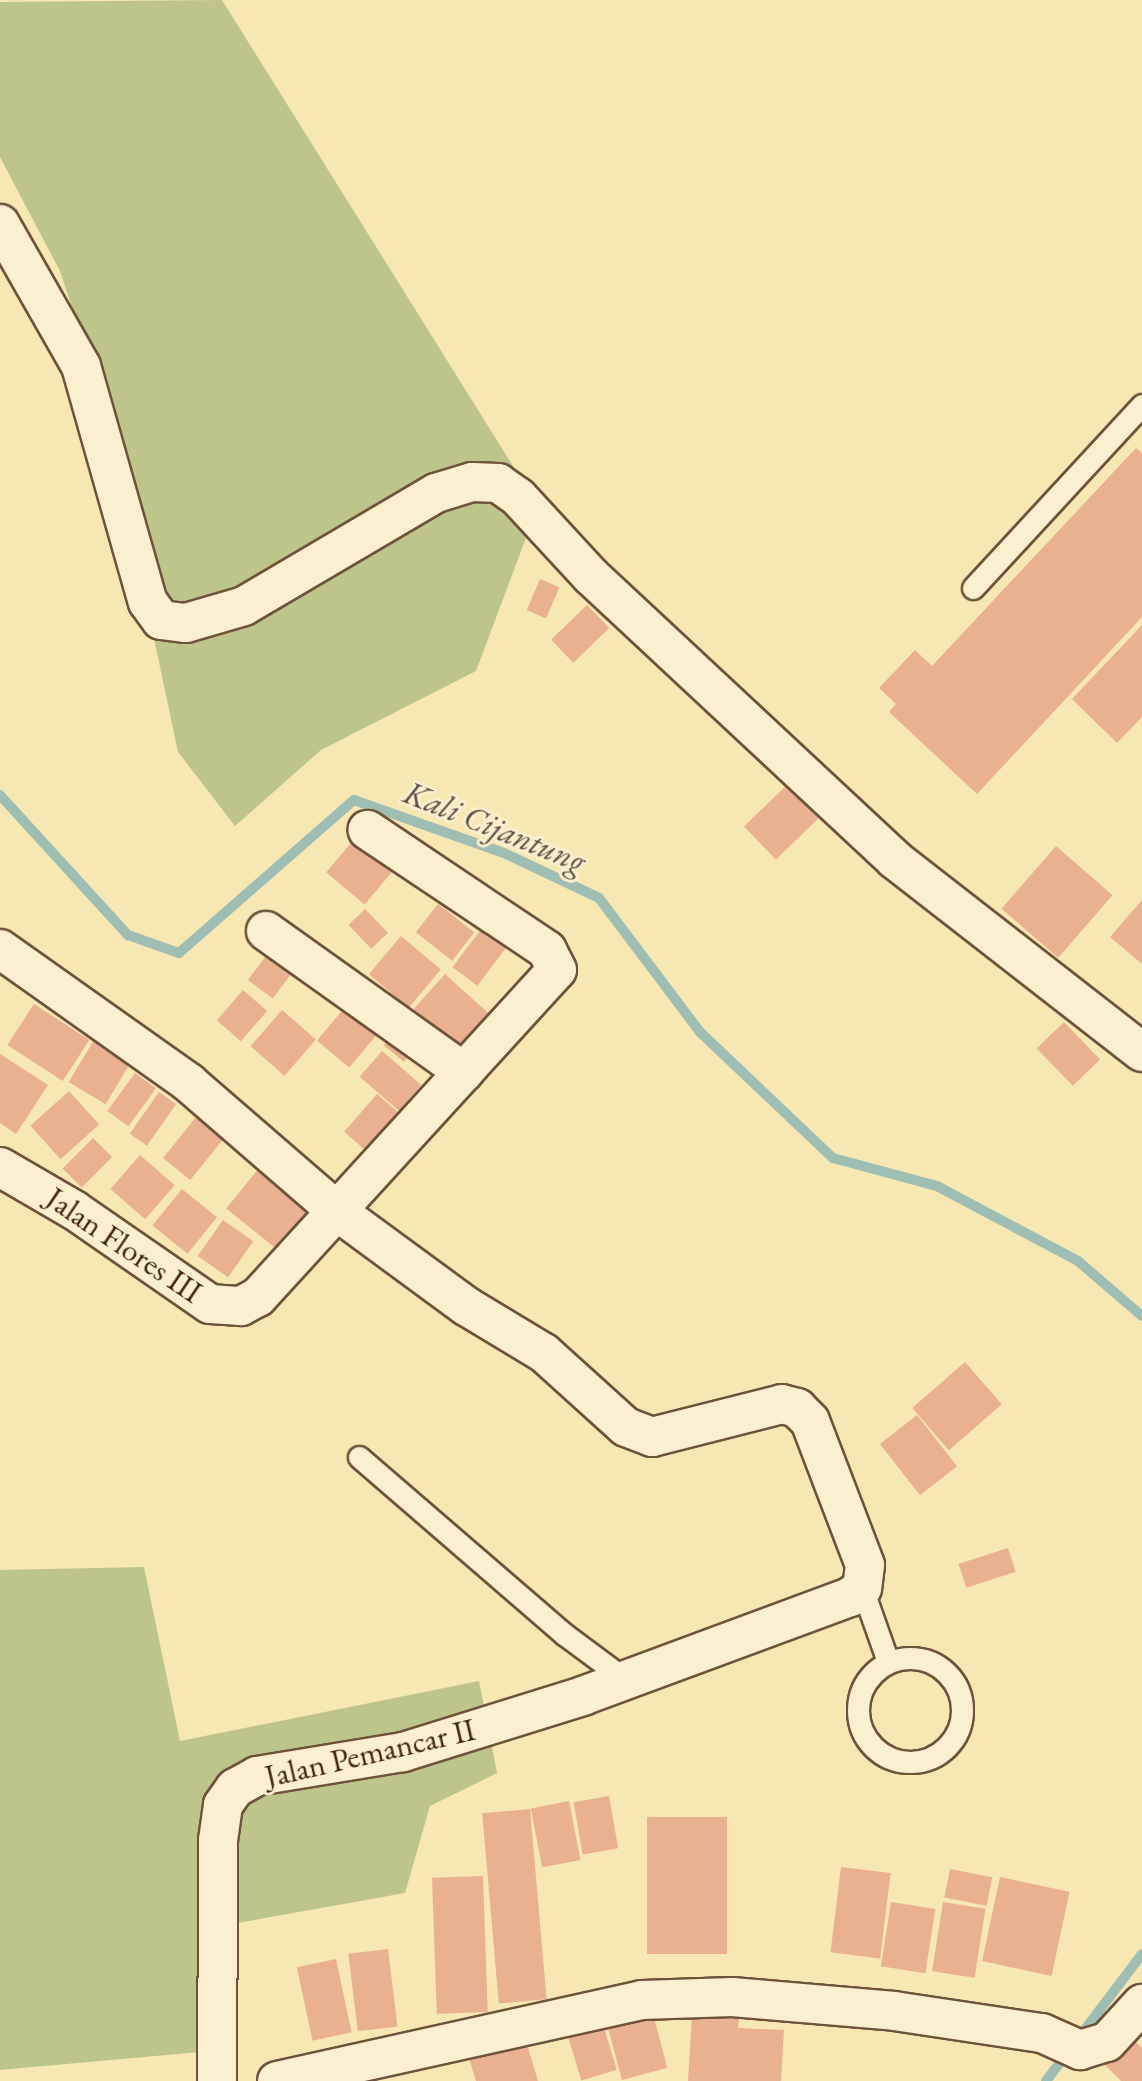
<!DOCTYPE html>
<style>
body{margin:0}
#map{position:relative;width:1142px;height:2081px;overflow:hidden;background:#f7e7b3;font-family:"EB Garamond",serif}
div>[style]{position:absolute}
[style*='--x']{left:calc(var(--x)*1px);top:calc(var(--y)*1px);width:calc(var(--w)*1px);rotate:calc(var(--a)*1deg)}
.green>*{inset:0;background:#bec58b}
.stream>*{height:10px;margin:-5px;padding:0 5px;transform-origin:5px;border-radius:5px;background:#9ebeb4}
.building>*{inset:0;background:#e9b18f;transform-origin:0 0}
.roads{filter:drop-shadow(2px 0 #6e523a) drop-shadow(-2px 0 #6e523a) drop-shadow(0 2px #6e523a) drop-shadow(0 -2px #6e523a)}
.lane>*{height:21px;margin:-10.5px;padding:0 10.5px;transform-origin:10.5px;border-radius:10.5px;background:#faefce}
.lane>.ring{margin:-10.5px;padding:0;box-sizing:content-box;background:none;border:21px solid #faefce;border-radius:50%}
.street>*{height:38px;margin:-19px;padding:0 19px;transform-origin:19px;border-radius:19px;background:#faefce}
span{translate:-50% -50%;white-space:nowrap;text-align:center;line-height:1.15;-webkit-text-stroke:6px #faefce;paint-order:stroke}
.street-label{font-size:32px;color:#412012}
.water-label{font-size:33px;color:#5d4f43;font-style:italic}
</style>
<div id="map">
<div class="green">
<i style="clip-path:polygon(222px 0,538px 506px,476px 671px,321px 750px,235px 826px,178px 752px,105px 407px,60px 271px,0 157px,0 2px)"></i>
<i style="clip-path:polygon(144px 1567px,180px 1741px,479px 1681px,497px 1773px,430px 1806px,405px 1893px,199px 1930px,211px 2051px,0 2070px,0 1570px)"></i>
</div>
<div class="stream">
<i style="--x:0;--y:795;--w:190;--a:47.6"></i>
<i style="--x:128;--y:935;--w:54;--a:19.4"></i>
<i style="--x:179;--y:953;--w:232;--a:-41.2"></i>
<i style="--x:354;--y:800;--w:159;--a:19.5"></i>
<i style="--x:504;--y:853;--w:105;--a:25.3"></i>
<i style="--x:599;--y:898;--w:168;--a:53"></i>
<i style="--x:700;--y:1032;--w:183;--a:43.5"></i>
<i style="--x:833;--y:1158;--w:108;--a:15.1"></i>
<i style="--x:937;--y:1186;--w:160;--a:28"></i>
<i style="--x:1078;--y:1261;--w:84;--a:40.7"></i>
<i style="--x:1046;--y:2081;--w:159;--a:-52.9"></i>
</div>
<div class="building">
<i style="clip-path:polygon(1136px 448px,1142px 453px,1142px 617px,977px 794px,889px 712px,896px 704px,879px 688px,915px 650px,932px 666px)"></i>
<i style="left:540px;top:579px;width:21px;height:34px;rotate:23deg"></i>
<i style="left:587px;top:605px;width:32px;height:50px;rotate:46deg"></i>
<i style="clip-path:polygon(1142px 625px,1142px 717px,1117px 743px,1072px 699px)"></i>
<i style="left:790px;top:782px;width:46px;height:64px;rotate:46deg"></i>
<i style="left:361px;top:831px;width:50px;height:54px;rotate:40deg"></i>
<i style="left:1056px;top:846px;width:75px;height:83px;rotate:41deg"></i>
<i style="clip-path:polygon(1142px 900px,1142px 964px,1110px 937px)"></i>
<i style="left:438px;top:904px;width:46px;height:36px;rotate:38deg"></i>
<i style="left:365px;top:909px;width:33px;height:23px;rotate:46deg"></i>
<i style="left:485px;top:924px;width:31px;height:54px;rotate:37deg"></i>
<i style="left:401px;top:936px;width:52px;height:50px;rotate:40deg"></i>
<i style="left:278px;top:940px;width:31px;height:50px;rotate:37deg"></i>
<i style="left:445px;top:974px;width:60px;height:47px;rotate:42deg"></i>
<i style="left:243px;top:990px;width:32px;height:40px;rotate:41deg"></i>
<i style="left:351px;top:1000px;width:42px;height:53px;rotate:40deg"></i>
<i style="left:34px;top:1004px;width:66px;height:49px;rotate:33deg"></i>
<i style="left:282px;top:1010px;width:45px;height:48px;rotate:41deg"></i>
<i style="left:1064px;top:1022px;width:52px;height:38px;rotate:46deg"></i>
<i style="left:397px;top:1029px;width:26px;height:21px;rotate:39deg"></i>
<i style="left:94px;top:1040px;width:43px;height:49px;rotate:31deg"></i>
<i style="left:382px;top:1051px;width:52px;height:34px;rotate:41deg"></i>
<i style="clip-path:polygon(0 1054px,48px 1085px,16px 1134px,0 1123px)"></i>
<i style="left:135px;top:1073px;width:26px;height:47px;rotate:36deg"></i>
<i style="left:69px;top:1091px;width:45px;height:52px;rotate:48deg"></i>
<i style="left:159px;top:1092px;width:21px;height:51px;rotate:35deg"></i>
<i style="left:377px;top:1094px;width:30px;height:50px;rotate:41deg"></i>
<i style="left:197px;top:1116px;width:35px;height:54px;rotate:39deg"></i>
<i style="left:93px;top:1138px;width:27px;height:43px;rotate:45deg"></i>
<i style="left:140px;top:1155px;width:46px;height:45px;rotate:41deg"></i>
<i style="left:259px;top:1168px;width:67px;height:52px;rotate:39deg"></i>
<i style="left:182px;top:1189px;width:45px;height:47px;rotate:39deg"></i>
<i style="left:223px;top:1220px;width:37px;height:44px;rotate:35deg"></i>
<i style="left:965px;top:1362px;width:56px;height:70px;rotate:49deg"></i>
<i style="left:917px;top:1415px;width:65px;height:47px;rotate:52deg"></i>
<i style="left:1008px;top:1548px;width:25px;height:52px;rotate:72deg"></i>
<i style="left:609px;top:1796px;width:53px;height:36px;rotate:80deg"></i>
<i style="left:569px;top:1801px;width:60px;height:39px;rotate:79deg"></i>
<i style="left:530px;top:1809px;width:191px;height:48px;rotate:85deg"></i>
<i style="left:727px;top:1817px;width:137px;height:80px;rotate:90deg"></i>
<i style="left:841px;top:1867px;width:50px;height:86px;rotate:7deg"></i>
<i style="left:950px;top:1869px;width:43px;height:29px;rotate:11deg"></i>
<i style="left:483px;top:1876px;width:136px;height:51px;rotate:88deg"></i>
<i style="left:1000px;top:1877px;width:71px;height:86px;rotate:12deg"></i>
<i style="left:891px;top:1902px;width:45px;height:65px;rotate:9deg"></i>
<i style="left:943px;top:1902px;width:43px;height:70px;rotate:9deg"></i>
<i style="left:388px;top:1949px;width:78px;height:40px;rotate:83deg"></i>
<i style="left:336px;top:1959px;width:75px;height:40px;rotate:78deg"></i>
<i style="left:650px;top:2003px;width:67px;height:47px;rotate:75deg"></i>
<i style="clip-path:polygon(692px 2016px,739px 2018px,738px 2028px,784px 2030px,781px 2081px,688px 2081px)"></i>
<i style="left:601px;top:2018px;width:54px;height:37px;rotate:73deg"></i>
<i style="clip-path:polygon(1126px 2033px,1142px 2048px,1142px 2081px,1121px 2081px,1100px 2060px)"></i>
<i style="clip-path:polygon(525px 2038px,538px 2081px,476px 2081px,468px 2055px)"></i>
</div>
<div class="roads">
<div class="lane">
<i style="--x:973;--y:588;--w:249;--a:-47.3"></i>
<i style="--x:359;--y:1457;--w:271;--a:40.8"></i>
<i style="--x:564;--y:1634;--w:77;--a:36.6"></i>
<i style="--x:862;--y:1588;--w:78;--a:70.6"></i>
<i class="ring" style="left:858px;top:1658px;width:83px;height:83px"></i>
</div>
<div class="street">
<i style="--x:0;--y:224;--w:163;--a:60.3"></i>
<i style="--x:81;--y:366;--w:245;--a:74.2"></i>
<i style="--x:148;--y:602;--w:22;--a:54"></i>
<i style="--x:161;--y:620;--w:25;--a:7"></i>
<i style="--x:186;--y:623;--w:60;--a:-16.3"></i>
<i style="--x:244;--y:606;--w:223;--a:-30.5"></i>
<i style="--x:436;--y:493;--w:38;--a:-17"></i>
<i style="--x:472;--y:482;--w:26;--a:2"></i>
<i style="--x:498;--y:483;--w:24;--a:35"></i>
<i style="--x:518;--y:497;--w:108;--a:47.3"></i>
<i style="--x:591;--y:576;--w:415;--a:43"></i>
<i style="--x:894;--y:859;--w:314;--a:37.9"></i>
<i style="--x:266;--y:931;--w:243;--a:35.5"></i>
<i style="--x:0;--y:949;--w:232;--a:35.3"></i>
<i style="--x:189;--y:1083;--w:197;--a:40.9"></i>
<i style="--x:338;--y:1212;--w:159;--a:36.3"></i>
<i style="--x:466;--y:1306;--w:91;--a:31.1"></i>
<i style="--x:544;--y:1353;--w:110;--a:42.1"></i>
<i style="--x:626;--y:1427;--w:28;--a:21"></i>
<i style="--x:652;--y:1437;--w:134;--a:-14.2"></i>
<i style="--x:782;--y:1404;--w:16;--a:15"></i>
<i style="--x:797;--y:1408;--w:18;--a:45"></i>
<i style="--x:810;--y:1421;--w:154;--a:69.1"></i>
<i style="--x:865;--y:1565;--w:23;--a:97"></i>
<i style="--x:862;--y:1588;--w:15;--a:143"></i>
<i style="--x:850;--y:1597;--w:285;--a:159.7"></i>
<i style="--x:583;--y:1696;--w:189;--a:162.7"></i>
<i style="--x:403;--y:1752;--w:148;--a:170.7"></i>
<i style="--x:257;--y:1776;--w:25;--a:151"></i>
<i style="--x:235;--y:1788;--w:21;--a:125"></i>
<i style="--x:223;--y:1805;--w:35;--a:98"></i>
<i style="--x:218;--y:1840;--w:241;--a:90.2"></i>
<i style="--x:0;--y:1167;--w:86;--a:30.2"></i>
<i style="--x:74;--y:1210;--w:165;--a:34.7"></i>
<i style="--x:210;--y:1304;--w:31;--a:4"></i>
<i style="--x:241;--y:1306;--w:19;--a:-28"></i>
<i style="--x:258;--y:1297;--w:443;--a:-47.6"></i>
<i style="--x:557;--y:970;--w:22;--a:-117"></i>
<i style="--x:547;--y:950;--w:216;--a:-146.2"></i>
<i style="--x:277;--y:2081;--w:374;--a:-12.5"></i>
<i style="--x:642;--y:2000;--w:90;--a:-1.9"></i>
<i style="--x:732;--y:1997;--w:163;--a:4.9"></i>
<i style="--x:894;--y:2011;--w:150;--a:8.5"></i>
<i style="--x:1042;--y:2033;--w:42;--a:24.1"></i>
<i style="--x:1080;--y:2050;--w:28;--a:-17"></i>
<i style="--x:1107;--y:2042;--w:52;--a:-47.4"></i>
</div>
</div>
<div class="street-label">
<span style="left:124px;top:1245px;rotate:34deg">Jalan Flores III</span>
<span style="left:370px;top:1753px;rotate:-13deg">Jalan Pemancar II</span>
</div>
<div class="water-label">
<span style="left:495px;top:827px;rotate:22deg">Kali Cijantung</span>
</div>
</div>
